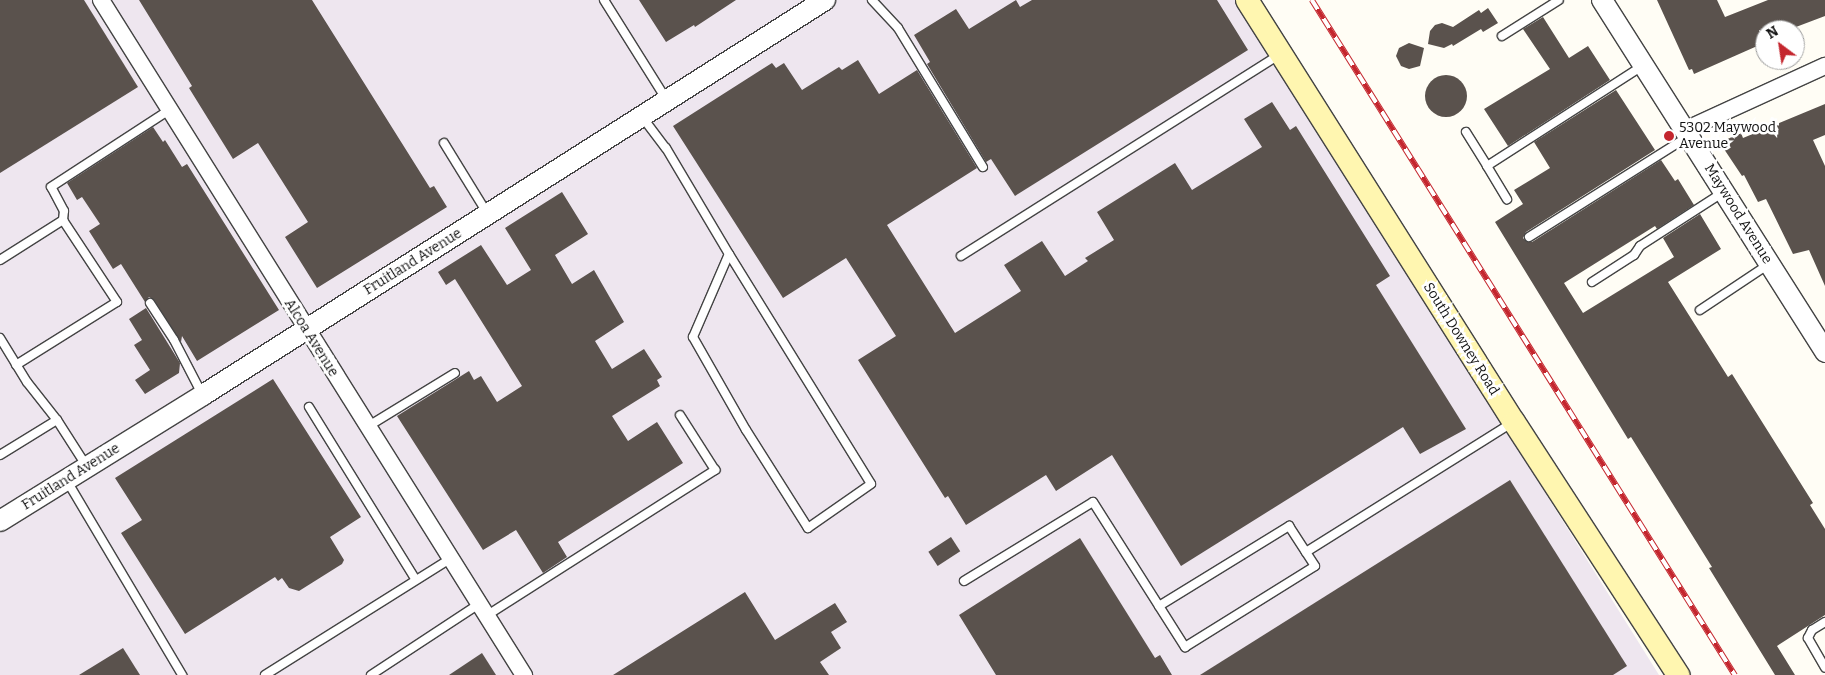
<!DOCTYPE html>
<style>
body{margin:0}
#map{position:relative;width:1825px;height:675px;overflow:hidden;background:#fffdf5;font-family:Bitter,serif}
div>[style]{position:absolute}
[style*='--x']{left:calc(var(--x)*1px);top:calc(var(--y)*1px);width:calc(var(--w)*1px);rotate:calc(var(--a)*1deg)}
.industrial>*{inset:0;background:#eee6ef}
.building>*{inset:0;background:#5a524d;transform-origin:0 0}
.round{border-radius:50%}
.roads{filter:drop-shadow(1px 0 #444) drop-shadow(-1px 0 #444) drop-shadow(0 1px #444) drop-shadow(0 -1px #444)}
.service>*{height:8px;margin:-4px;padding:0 4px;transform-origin:4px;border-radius:4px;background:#fff}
.minor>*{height:16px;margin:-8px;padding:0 8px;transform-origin:8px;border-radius:8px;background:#fff}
.tertiary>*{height:20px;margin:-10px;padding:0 10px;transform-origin:10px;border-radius:10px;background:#fff}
.secondary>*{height:22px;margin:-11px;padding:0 11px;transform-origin:11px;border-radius:11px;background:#fff6b0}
.rail>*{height:5.5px;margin-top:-2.75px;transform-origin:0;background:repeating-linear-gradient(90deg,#fff 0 11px,#c4262e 0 22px);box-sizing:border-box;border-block:1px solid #c4262e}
.dots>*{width:14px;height:14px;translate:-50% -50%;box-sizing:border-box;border:2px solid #fff;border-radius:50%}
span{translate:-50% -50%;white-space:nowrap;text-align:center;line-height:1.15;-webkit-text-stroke:5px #fff;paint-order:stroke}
.poi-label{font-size:14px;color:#111}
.left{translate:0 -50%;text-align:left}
.street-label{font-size:14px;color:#111}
.north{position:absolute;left:1755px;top:20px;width:50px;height:50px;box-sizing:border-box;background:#fff;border:1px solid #a0a0a0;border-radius:50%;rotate:329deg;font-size:14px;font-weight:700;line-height:20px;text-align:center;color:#111}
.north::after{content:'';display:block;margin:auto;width:18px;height:22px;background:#c4262e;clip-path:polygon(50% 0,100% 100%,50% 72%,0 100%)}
</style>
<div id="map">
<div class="industrial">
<i style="clip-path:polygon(0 0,1237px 0,1659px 675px,0 675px)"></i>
</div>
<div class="building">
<i style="clip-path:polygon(0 0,84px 0,138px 87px,0 173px)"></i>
<i style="clip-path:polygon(139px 0,312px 0,430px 188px,434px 186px,447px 207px,317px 288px,285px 237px,308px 222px,258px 143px,233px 159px,189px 88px,192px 86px)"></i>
<i style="clip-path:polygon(639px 0,736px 0,695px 27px,694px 25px,666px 42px)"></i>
<i style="clip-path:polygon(1016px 0,1020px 7px,1032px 0,1217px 0,1248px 50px,1015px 196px,991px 159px,986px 162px,927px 64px,930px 62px,914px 35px,956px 9px,969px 29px)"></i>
<i style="clip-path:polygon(1657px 0,1717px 0,1725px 17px,1768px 0,1825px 0,1825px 16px,1788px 30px,1759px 30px,1764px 43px,1694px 74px,1692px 69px,1689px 70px)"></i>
<i style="clip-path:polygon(1488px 8px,1498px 23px,1483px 32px,1481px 29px,1453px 46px,1452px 44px,1444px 48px,1428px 44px,1430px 31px,1435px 25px,1442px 23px,1453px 27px,1479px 10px,1481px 13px)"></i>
<i style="clip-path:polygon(1543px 17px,1569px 58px,1588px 46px,1610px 80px,1508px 146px,1484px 109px,1550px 69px,1523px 29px)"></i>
<i style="clip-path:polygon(1409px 43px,1424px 48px,1420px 66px,1409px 69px,1401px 66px,1396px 56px,1399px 48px)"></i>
<i style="clip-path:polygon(858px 60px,879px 94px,917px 70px,977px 168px,887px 225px,955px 333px,1021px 291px,1004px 265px,1042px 241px,1065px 276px,1088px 261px,1085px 258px,1114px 240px,1097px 212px,1175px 163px,1192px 190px,1262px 147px,1244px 119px,1272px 102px,1290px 130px,1296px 126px,1390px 276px,1376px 285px,1466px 429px,1420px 454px,1403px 427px,1181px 566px,1112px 455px,1056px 491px,1046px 475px,966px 525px,948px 496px,945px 498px,858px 360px,896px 336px,846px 258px,783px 298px,673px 126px,772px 63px,776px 68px,784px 63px,802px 90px,839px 67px,842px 70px)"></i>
<i class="round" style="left:1425px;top:75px;width:42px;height:42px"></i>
<i style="clip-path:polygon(1616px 90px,1655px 150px,1526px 232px,1523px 238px,1527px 242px,1532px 242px,1661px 160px,1675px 181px,1678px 179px,1694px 205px,1657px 229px,1655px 226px,1564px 283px,1583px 313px,1674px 257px,1663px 238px,1700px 214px,1721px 249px,1668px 282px,1728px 377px,1732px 374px,1813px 503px,1810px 505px,1825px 529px,1825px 615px,1777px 646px,1795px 675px,1775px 675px,1709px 568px,1712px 567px,1631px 437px,1628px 439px,1495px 222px,1523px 204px,1514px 190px,1550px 168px,1534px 142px)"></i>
<i style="clip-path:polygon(1825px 104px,1825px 135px,1813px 140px,1825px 166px,1825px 286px,1809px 250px,1793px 254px,1766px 199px,1758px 202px,1744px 175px,1742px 176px,1722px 146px,1725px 144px,1723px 141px,1741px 133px,1743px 138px)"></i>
<i style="clip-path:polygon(153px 127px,163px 142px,165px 140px,182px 167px,187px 164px,279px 310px,197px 361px,182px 336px,181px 342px,154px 300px,149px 297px,145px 302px,121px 264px,113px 269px,89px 231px,100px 224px,82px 197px,77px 200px,67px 183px)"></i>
<i style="clip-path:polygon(562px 192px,588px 234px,555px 255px,572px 284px,594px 270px,624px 322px,595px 341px,612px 369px,644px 349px,662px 377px,657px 380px,660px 386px,612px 416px,628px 441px,657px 422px,683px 463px,558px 542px,567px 557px,543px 573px,516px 530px,483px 550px,397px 416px,469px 371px,474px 380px,481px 376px,497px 402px,522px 386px,455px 279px,446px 285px,438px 272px,481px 245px,507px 285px,531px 270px,505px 228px)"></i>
<i style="clip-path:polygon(146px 308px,180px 363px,179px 373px,145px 394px,135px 380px,150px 370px,134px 345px,142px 340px,129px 319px)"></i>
<i style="clip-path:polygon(273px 379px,361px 517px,330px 537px,344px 560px,342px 564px,299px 591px,289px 588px,282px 578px,278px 581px,275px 577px,185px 634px,121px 533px,142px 520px,115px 478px)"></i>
<i style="clip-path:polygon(1510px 480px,1627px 666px,1613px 675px,1200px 675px)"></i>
<i style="left:951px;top:537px;width:17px;height:27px;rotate:57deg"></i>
<i style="clip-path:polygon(1080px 538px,1155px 658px,1160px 655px,1172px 675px,996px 675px,959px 615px)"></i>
<i style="clip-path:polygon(745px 592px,775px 640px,835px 603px,847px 622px,831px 632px,841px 648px,820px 662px,829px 675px,613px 675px)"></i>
<i style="clip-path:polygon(123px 648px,140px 675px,79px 675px)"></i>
<i style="clip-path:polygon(482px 653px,496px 675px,449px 675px)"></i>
</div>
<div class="roads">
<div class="service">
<i style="--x:604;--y:0;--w:117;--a:57.9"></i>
<i style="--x:872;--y:0;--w:38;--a:47"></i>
<i style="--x:898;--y:28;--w:163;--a:58.6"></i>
<i style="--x:1502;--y:36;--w:67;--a:-32.3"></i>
<i style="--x:643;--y:118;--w:38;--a:53"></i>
<i style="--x:666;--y:148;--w:123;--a:59.3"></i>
<i style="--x:729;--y:254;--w:270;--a:58.3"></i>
<i style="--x:871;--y:484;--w:77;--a:145.1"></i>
<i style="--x:808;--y:528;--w:116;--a:-122.3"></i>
<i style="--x:746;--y:430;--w:107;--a:-119.7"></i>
<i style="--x:693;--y:337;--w:90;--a:-66.6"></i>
<i style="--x:1466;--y:132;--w:40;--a:58"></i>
<i style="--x:1487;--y:166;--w:184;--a:-32.8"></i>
<i style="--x:444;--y:143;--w:82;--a:58.4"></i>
<i style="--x:1487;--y:166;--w:39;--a:59"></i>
<i style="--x:1529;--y:237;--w:187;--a:-32.3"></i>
<i style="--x:961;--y:256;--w:376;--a:-32.3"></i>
<i style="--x:0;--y:260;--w:75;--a:-32.4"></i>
<i style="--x:63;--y:220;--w:9;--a:-84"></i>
<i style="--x:64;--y:211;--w:27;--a:-118"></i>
<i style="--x:51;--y:187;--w:141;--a:-33.1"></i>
<i style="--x:1592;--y:282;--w:50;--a:-32.7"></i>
<i style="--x:1634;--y:255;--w:11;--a:-56"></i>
<i style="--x:1640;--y:246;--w:98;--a:-32.9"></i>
<i style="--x:150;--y:303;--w:44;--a:57"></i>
<i style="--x:174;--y:340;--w:61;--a:62.6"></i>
<i style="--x:1700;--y:310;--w:83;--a:-33.7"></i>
<i style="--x:0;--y:338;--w:52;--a:58.5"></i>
<i style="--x:27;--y:382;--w:48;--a:51.7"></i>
<i style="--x:16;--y:365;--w:119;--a:-32"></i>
<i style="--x:117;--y:302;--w:98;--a:-123.4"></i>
<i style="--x:309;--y:407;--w:203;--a:58.3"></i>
<i style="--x:367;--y:427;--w:103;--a:-31.5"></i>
<i style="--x:0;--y:455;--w:67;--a:-31.6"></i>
<i style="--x:57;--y:420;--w:56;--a:57.4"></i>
<i style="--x:67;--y:481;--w:226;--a:59.3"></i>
<i style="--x:964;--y:581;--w:151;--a:-31.5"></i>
<i style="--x:1093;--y:502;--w:123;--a:57.6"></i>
<i style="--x:1159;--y:606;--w:153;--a:-31.6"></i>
<i style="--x:1289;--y:526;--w:31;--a:57"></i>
<i style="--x:1306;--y:552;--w:243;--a:-32.1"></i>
<i style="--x:1159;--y:606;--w:49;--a:57.6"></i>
<i style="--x:1185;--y:647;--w:153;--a:-31.9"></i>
<i style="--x:1315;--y:566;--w:17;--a:-123"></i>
<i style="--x:486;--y:616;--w:272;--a:-32.5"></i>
<i style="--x:715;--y:470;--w:65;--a:-122.5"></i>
<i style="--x:1825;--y:622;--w:15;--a:148"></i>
<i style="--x:1812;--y:630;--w:9;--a:117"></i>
<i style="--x:1808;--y:638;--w:34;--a:60"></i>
<i style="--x:265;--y:675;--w:218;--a:-32.1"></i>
<i style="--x:371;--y:675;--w:129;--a:-33.3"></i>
</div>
<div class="minor">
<i style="--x:101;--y:0;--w:797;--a:57.93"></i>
<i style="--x:1685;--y:130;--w:154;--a:-24.6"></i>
</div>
<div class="tertiary">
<i style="--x:1602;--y:0;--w:417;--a:57.6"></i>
<i style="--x:0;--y:521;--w:239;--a:-31.8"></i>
<i style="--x:203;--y:395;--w:737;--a:-32.42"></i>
</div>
<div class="secondary">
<i style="--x:1247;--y:0;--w:499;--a:57.7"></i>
<i style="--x:1514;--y:422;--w:302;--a:57"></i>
</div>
</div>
<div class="rail">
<i style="--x:1312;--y:0;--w:797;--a:57.93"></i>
</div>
<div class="dots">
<i style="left:1669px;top:136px;background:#c4262e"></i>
</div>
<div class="poi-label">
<span class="left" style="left:1679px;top:136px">5302 Maywood<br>Avenue</span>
</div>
<div class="street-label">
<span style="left:1738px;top:214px;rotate:58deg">Maywood Avenue</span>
<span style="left:413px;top:262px;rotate:-32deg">Fruitland Avenue</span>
<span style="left:311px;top:338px;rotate:58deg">Alcoa Avenue</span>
<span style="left:1461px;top:339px;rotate:58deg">South Downey Road</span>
<span style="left:71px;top:477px;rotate:-32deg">Fruitland Avenue</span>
</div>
<div class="north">N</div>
</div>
